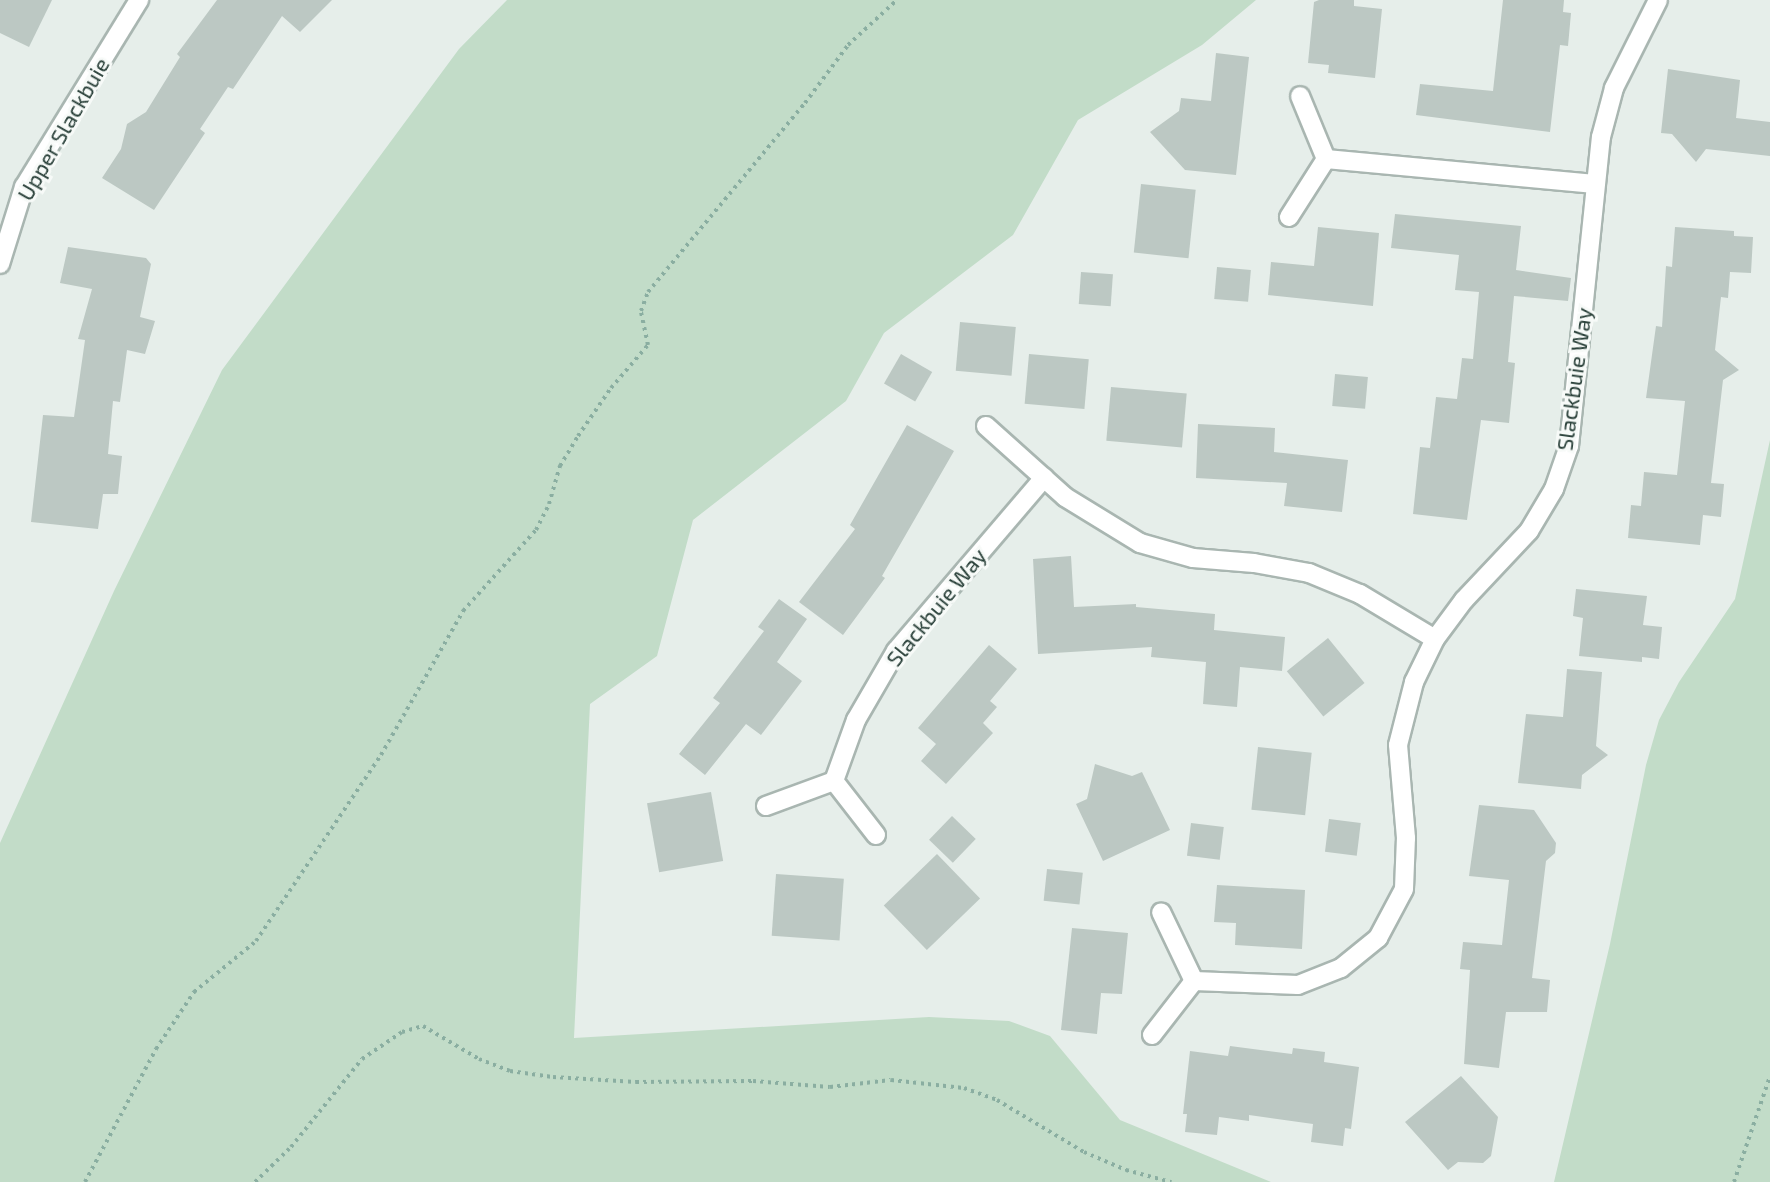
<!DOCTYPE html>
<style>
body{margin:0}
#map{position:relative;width:1770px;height:1182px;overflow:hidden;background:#e6eeea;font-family:"Exo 2",sans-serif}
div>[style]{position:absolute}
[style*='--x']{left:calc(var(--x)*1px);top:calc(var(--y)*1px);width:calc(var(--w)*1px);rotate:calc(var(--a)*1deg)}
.green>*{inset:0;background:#c2dcc8}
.building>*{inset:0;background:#bcc8c3;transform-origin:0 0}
.path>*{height:4px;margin-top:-2px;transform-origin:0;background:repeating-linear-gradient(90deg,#8aaea1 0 3px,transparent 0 7.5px)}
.roads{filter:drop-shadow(2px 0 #a9b6b1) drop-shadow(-2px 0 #a9b6b1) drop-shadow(0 2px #a9b6b1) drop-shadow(0 -2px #a9b6b1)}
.street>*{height:18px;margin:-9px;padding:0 9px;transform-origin:9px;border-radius:9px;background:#fff}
span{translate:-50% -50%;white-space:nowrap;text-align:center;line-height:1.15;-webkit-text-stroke:6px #f7faf8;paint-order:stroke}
.street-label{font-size:22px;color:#273e37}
</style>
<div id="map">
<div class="green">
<i style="clip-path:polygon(507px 0,1256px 0,1202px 45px,1078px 120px,1013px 235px,884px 333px,846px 401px,693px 520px,657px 656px,590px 704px,574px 1038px,929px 1017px,1009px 1021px,1050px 1036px,1120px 1120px,1271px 1182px,0 1182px,0 843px,114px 591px,222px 370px,459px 49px)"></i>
<i style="clip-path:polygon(1770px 440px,1770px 1182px,1554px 1182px,1610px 944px,1646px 765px,1659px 720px,1679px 682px,1735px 599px)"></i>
</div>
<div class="building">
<i style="clip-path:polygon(0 0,52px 0,29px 47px,0 33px)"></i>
<i style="clip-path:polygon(217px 0,332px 0,300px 32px,282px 16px,233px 89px,228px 87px,200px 129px,205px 133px,154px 210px,102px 178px,121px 149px,127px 124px,146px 112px,180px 57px,177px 54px)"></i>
<i style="clip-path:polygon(1319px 0,1354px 0,1354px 6px,1382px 9px,1375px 78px,1328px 73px,1329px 65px,1308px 63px,1314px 2px)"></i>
<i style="clip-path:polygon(1503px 0,1564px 0,1563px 12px,1571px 13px,1568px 46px,1560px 45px,1550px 132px,1416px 115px,1420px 84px,1493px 91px)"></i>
<i style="clip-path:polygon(1216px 53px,1249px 57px,1236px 175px,1185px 170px,1150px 132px,1179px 111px,1181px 98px,1211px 101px)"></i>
<i style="clip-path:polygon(1668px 69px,1740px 80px,1736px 118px,1770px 122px,1770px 156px,1706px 149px,1696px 162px,1672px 134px,1661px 133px)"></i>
<i style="left:1141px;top:184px;width:55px;height:69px;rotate:6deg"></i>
<i style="clip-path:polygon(1395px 214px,1521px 226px,1516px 270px,1571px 278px,1568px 301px,1514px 296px,1508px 362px,1515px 363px,1509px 423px,1481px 420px,1467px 520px,1413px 514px,1420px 447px,1430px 448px,1436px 397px,1457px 399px,1462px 358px,1473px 359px,1479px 292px,1455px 290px,1459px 255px,1391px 248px)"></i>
<i style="clip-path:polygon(1318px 227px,1379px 233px,1373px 306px,1268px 295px,1271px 262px,1314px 266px)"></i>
<i style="clip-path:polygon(1675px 227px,1734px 231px,1734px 236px,1753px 237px,1751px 273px,1730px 272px,1728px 298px,1721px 297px,1715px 350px,1739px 370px,1723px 380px,1711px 483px,1724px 484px,1721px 517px,1703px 515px,1700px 545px,1628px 538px,1631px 505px,1641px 506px,1644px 472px,1677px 475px,1685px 401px,1646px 398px,1656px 326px,1662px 327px,1666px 266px,1672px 267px)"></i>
<i style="clip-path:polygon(68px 247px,146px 258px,151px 264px,140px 317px,155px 321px,145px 354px,127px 350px,120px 402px,113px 401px,108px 454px,122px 456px,118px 494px,103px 494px,98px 529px,31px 522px,43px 415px,74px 417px,85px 340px,78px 339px,92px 289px,60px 283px)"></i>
<i style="left:1217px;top:267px;width:34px;height:32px;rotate:5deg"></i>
<i style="left:1081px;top:272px;width:32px;height:32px;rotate:4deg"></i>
<i style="left:960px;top:322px;width:56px;height:49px;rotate:5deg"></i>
<i style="left:901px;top:354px;width:36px;height:34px;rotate:30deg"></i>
<i style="left:1029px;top:354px;width:60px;height:50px;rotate:5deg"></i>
<i style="left:1335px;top:374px;width:33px;height:32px;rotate:5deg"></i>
<i style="left:1111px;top:387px;width:76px;height:54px;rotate:5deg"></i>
<i style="clip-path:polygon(1198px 424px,1275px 428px,1274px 452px,1348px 460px,1342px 512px,1284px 506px,1287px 483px,1196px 478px)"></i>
<i style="clip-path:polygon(907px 425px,954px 451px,882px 576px,885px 578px,843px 635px,799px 602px,855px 529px,850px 525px)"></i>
<i style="clip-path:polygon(1071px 556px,1074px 607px,1136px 604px,1136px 607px,1215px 614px,1214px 630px,1285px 637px,1282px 671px,1240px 667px,1237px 707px,1203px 704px,1206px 662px,1151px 657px,1152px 647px,1038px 654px,1033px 559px)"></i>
<i style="clip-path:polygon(1576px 589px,1647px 596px,1643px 625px,1662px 627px,1659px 659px,1642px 657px,1642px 662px,1579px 656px,1583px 618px,1573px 616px)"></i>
<i style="clip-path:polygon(779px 599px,807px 619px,777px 662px,802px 681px,761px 735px,746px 724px,705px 775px,679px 754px,720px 703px,713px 698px,764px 631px,758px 627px)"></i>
<i style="left:1328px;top:638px;width:58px;height:53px;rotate:51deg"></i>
<i style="clip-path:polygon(989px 645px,1017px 669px,990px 701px,997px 707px,983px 723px,993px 733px,946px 784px,921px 761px,936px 744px,918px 728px)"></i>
<i style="clip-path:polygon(1567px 669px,1602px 672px,1596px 746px,1608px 755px,1582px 775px,1581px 789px,1518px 783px,1526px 714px,1563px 717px)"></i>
<i style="left:1258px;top:747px;width:54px;height:63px;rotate:6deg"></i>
<i style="clip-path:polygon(1095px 764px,1132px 776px,1142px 772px,1170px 830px,1103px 861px,1076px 804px,1087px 799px)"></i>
<i style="left:711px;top:792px;width:70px;height:65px;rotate:80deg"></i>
<i style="clip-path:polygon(1479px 805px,1534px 810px,1556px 843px,1555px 853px,1546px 861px,1532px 978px,1550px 980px,1547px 1012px,1506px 1012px,1499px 1068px,1464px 1064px,1470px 970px,1460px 969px,1463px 942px,1502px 945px,1509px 880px,1469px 876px)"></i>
<i style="left:952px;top:816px;width:33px;height:33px;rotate:44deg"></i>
<i style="left:1329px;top:819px;width:32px;height:33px;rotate:7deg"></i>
<i style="left:1191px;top:823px;width:33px;height:33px;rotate:7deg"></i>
<i style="left:937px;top:854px;width:62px;height:74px;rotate:46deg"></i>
<i style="left:1047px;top:869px;width:36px;height:32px;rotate:6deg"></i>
<i style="left:776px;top:874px;width:68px;height:62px;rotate:4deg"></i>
<i style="clip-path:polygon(1217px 885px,1305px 890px,1302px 949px,1235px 945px,1236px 923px,1214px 922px)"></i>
<i style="clip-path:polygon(1072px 928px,1128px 933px,1122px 994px,1101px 993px,1097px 1034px,1061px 1030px)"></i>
<i style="clip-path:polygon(1230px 1046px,1292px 1054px,1293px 1048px,1325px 1052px,1324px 1062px,1359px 1067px,1351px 1129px,1345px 1128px,1343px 1146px,1311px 1142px,1313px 1124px,1249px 1115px,1249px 1121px,1219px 1117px,1217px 1135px,1185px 1132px,1187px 1114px,1183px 1114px,1190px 1051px,1228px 1056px)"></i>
<i style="clip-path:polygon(1461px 1076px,1498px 1117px,1491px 1156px,1483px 1163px,1458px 1162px,1448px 1170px,1405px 1122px)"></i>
</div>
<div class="path">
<i style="--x:85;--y:1182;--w:151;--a:-61.9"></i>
<i style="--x:156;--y:1049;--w:69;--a:-56.3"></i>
<i style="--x:194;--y:992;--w:80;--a:-39.4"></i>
<i style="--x:256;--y:941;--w:224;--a:-56.1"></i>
<i style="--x:381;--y:755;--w:166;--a:-60.3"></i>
<i style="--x:463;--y:611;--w:109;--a:-48"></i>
<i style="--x:536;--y:530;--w:29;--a:-63"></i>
<i style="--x:549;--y:504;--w:40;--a:-74"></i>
<i style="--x:560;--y:466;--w:35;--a:-59"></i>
<i style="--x:578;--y:436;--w:58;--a:-55.5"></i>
<i style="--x:611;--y:388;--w:57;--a:-49.3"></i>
<i style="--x:648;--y:345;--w:35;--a:-102"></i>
<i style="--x:641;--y:311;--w:20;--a:-70"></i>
<i style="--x:648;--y:292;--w:246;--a:-50.3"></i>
<i style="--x:805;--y:103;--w:72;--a:-53.4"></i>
<i style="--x:848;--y:45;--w:67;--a:-42.6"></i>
<i style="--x:255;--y:1182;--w:50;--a:-44.2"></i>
<i style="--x:291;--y:1147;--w:113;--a:-51.1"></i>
<i style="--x:362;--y:1059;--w:48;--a:-34"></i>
<i style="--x:402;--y:1032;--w:22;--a:-16"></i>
<i style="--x:423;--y:1026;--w:65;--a:30.5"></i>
<i style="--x:479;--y:1059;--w:33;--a:21"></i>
<i style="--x:510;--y:1071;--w:43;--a:7.9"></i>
<i style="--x:553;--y:1077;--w:83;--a:3.4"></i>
<i style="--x:636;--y:1082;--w:117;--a:-0.5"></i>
<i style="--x:753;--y:1081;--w:77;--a:4.5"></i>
<i style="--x:830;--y:1087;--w:61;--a:-6.5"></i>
<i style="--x:891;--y:1080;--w:73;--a:6.3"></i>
<i style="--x:964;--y:1088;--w:35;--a:20"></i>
<i style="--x:997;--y:1100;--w:101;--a:30.9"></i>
<i style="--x:1084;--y:1152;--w:46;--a:23.2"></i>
<i style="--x:1126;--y:1170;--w:47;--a:14.9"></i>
<i style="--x:1734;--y:1182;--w:112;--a:-71.2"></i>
</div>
<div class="roads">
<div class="street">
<i style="--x:1326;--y:159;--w:270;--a:5.3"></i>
<i style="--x:1289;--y:217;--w:69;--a:-57.5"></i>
<i style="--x:1326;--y:159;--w:68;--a:-112.4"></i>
<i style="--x:0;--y:264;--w:81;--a:-72.7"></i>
<i style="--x:24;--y:187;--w:220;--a:-58.4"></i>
<i style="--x:986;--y:426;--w:106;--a:41.9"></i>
<i style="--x:1065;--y:497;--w:88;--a:31.5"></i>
<i style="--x:1140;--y:543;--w:55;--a:15.8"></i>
<i style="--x:1193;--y:558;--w:61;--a:4.7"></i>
<i style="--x:1254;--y:563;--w:56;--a:10.3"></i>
<i style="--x:1309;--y:573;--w:55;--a:22.4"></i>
<i style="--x:1360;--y:594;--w:87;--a:31"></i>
<i style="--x:766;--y:806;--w:72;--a:-20.2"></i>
<i style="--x:876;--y:835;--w:68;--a:-127.9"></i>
<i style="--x:834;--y:781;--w:65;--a:-70.2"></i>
<i style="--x:856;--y:720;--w:80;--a:-59.9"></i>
<i style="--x:896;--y:651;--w:228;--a:-49.5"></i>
<i style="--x:1194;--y:981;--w:104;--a:2.2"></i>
<i style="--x:1298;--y:985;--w:46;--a:-21.6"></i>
<i style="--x:1341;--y:968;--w:48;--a:-39"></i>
<i style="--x:1378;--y:938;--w:55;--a:-62"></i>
<i style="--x:1404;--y:889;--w:51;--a:-87.8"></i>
<i style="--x:1406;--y:838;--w:93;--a:-94.9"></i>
<i style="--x:1398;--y:745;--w:65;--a:-75.7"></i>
<i style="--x:1414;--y:682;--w:48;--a:-64"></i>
<i style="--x:1435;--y:639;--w:49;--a:-53.4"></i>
<i style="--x:1464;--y:600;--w:95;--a:-46.7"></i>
<i style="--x:1529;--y:531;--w:49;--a:-59.2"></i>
<i style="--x:1554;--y:489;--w:46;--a:-70.8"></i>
<i style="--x:1569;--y:446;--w:311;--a:-84.1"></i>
<i style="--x:1601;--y:137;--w:51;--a:-75.1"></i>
<i style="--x:1614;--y:88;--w:98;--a:-63.4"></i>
<i style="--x:1152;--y:1035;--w:68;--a:-52.1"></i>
<i style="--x:1194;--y:981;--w:76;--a:-115.6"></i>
</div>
</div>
<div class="street-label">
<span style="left:63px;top:129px;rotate:-60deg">Upper Slackbuie</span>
<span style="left:1574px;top:379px;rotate:-82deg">Slackbuie Way</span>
<span style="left:936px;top:607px;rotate:-51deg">Slackbuie Way</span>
</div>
</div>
